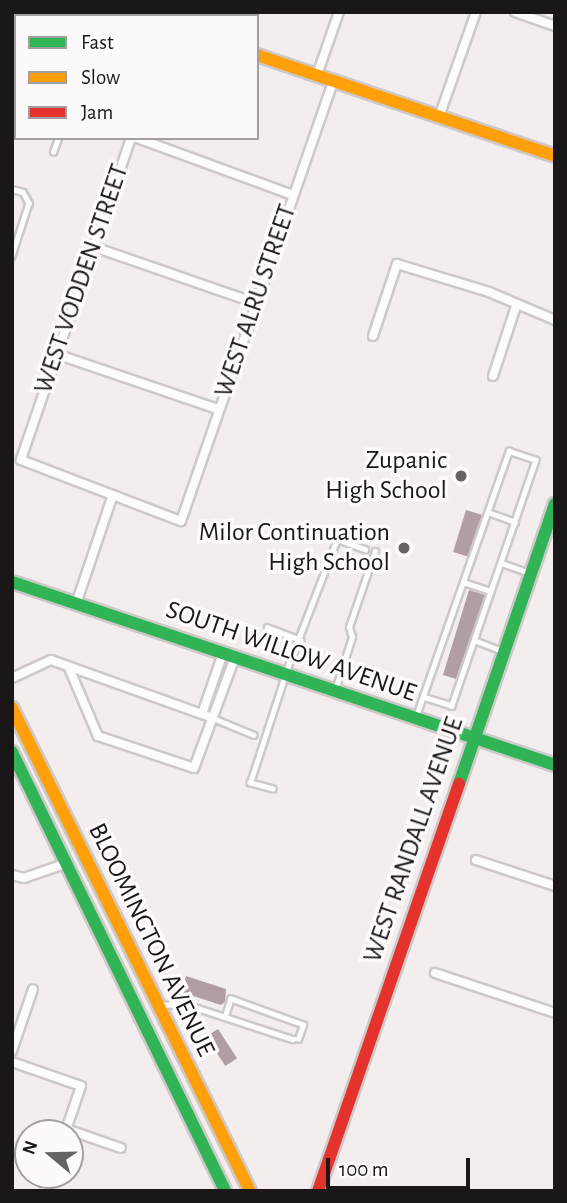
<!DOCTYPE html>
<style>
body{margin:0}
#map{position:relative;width:567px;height:1203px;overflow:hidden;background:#f3edee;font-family:"Alegreya Sans",sans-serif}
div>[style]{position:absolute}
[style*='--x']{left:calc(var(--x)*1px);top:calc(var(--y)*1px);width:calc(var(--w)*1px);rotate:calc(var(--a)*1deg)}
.building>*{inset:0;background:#b09ea3;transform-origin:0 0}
.roads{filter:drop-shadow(2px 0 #cdc9c9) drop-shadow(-2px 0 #cdc9c9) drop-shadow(0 2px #cdc9c9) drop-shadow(0 -2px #cdc9c9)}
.lane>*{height:4.5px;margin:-2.25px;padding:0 2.25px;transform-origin:2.25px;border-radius:2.25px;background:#fdfcfc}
.street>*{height:8px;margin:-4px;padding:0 4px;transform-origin:4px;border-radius:4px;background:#fdfcfc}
.fast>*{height:12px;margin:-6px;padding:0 6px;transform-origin:6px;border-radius:6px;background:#30b455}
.slow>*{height:12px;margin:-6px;padding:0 6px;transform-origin:6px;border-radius:6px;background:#ff9f0a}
.jam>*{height:12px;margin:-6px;padding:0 6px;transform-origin:6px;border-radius:6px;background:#e5322d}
.dots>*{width:19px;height:19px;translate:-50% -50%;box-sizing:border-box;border:4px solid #fefafb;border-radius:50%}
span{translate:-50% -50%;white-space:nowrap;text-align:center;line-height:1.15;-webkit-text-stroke:7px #fefafb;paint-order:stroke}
.street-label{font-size:26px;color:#1b1718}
.poi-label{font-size:26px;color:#1b1718}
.right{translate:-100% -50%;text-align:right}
.frame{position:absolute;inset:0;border:14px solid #1b1718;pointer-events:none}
.legend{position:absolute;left:14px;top:14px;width:245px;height:126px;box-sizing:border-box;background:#fefafb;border:2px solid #a39fa0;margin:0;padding:9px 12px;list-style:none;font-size:21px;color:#1b1718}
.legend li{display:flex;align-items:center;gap:14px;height:35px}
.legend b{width:35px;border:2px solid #a39fa0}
.north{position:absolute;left:14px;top:1119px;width:70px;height:70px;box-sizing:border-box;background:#fefafb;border:2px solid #a39fa0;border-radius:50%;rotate:289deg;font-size:19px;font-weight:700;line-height:28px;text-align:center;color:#1b1718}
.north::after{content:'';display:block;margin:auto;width:24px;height:32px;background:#676263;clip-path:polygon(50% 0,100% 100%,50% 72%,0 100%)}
.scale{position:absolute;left:326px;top:1158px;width:144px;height:32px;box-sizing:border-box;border:4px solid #1b1718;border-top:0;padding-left:9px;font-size:21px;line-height:24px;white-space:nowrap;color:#1b1718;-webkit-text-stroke:5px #fefafb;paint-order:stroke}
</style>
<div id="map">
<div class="building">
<i style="left:466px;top:510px;width:17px;height:44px;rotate:17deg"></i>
<i style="left:469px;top:590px;width:17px;height:89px;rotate:17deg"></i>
<i style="clip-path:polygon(186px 976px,226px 989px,225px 1002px,221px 1005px,181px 992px)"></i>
<i style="left:218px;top:1029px;width:35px;height:14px;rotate:57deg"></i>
</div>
<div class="roads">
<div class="lane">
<i style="--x:25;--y:16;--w:4;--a:-76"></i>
<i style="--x:102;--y:16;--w:4;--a:-63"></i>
<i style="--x:12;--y:50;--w:10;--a:-66"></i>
<i style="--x:53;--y:152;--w:15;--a:-70"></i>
<i style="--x:12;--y:189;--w:11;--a:15"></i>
<i style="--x:23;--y:192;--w:13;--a:61"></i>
<i style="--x:29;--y:203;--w:56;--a:107.8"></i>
<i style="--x:488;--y:512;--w:29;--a:20"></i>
<i style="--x:501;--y:563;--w:31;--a:19"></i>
<i style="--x:463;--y:582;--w:29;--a:18"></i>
<i style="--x:267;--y:627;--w:36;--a:21"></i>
<i style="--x:474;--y:640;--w:31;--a:21"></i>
<i style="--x:335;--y:690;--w:56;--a:-72.2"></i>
<i style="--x:352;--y:637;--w:10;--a:-107"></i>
<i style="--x:349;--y:627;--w:80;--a:-71.1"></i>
<i style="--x:416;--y:716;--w:281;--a:-70.7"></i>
<i style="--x:509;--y:451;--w:28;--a:18"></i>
<i style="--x:536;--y:460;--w:260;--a:108.9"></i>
<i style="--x:452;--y:706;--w:30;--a:-163"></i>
<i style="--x:213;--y:718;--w:44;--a:22.5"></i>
<i style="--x:273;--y:789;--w:24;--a:-165"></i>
<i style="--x:250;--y:783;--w:126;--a:-72"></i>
<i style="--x:289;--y:663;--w:133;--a:-68.8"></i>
<i style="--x:337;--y:539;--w:30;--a:20"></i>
<i style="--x:159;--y:1005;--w:26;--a:-2"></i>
<i style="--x:185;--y:1004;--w:113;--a:18.1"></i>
<i style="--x:292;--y:1039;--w:6;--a:0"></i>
<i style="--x:298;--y:1039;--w:15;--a:-70"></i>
<i style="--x:303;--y:1025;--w:77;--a:-160.1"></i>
<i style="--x:231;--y:999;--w:19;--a:108"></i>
</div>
<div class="street">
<i style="--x:515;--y:12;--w:42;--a:19.3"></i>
<i style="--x:181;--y:16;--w:4;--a:-63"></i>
<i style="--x:317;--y:75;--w:67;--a:-70.8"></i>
<i style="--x:439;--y:117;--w:111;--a:-70.6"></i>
<i style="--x:131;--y:138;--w:340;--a:108.9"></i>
<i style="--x:21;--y:460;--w:171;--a:20.9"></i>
<i style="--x:181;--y:521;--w:466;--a:-70.9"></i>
<i style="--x:137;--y:138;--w:166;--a:20.1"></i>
<i style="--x:94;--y:247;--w:171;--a:19.1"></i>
<i style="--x:373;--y:336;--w:76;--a:-71.6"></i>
<i style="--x:397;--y:264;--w:96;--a:16.9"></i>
<i style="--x:489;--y:292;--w:72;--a:23"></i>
<i style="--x:56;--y:354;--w:171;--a:18.8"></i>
<i style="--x:493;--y:376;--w:74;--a:-71.8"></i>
<i style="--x:76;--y:604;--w:115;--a:-71.3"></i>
<i style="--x:69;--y:668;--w:74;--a:66.9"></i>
<i style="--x:98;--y:736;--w:101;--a:18.4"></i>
<i style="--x:194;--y:768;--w:118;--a:-69.7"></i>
<i style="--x:12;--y:678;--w:43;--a:-24.8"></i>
<i style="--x:51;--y:660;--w:172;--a:19.7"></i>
<i style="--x:202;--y:714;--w:65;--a:-71"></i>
<i style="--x:476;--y:860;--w:83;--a:18.2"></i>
<i style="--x:12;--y:875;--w:12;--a:14"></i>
<i style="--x:24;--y:878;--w:46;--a:-19.2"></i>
<i style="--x:435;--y:973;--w:126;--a:18.4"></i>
<i style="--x:12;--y:1051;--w:65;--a:-71.3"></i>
<i style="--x:12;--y:1062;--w:73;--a:19.2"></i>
<i style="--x:81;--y:1086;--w:50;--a:108.8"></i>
<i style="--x:66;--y:1129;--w:58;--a:19.1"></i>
<i style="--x:45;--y:1191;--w:17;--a:-73"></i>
</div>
<div class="fast">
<i style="--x:12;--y:582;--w:573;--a:18.62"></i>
<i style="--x:12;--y:752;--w:488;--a:64.1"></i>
<i style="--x:459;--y:784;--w:296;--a:-71.1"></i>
</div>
<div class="slow">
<i style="--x:257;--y:55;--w:315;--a:18.7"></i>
<i style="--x:12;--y:708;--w:538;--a:63.77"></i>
</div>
<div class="jam">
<i style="--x:131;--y:12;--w:11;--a:22"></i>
<i style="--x:318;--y:1191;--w:431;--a:-70.9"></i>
</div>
</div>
<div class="dots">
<i style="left:461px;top:476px;background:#676263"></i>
<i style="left:404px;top:548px;background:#676263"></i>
</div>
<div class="street-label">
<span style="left:82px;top:279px;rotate:-71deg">WEST VODDEN STREET</span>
<span style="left:256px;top:301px;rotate:-71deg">WEST ALRU STREET</span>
<span style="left:291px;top:652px;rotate:19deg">SOUTH WILLOW AVENUE</span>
<span style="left:414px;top:840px;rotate:-71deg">WEST RANDALL AVENUE</span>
<span style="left:151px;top:940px;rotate:64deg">BLOOMINGTON AVENUE</span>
</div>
<div class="poi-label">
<span class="right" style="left:447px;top:476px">Zupanic<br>High School</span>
<span class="right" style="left:390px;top:548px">Milor Continuation<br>High School</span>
</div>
<div class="frame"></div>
<ul class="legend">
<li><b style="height:9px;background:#30b455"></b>Fast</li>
<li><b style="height:9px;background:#ff9f0a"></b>Slow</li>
<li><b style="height:9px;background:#e5322d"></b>Jam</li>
</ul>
<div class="north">N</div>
<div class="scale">100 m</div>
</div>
